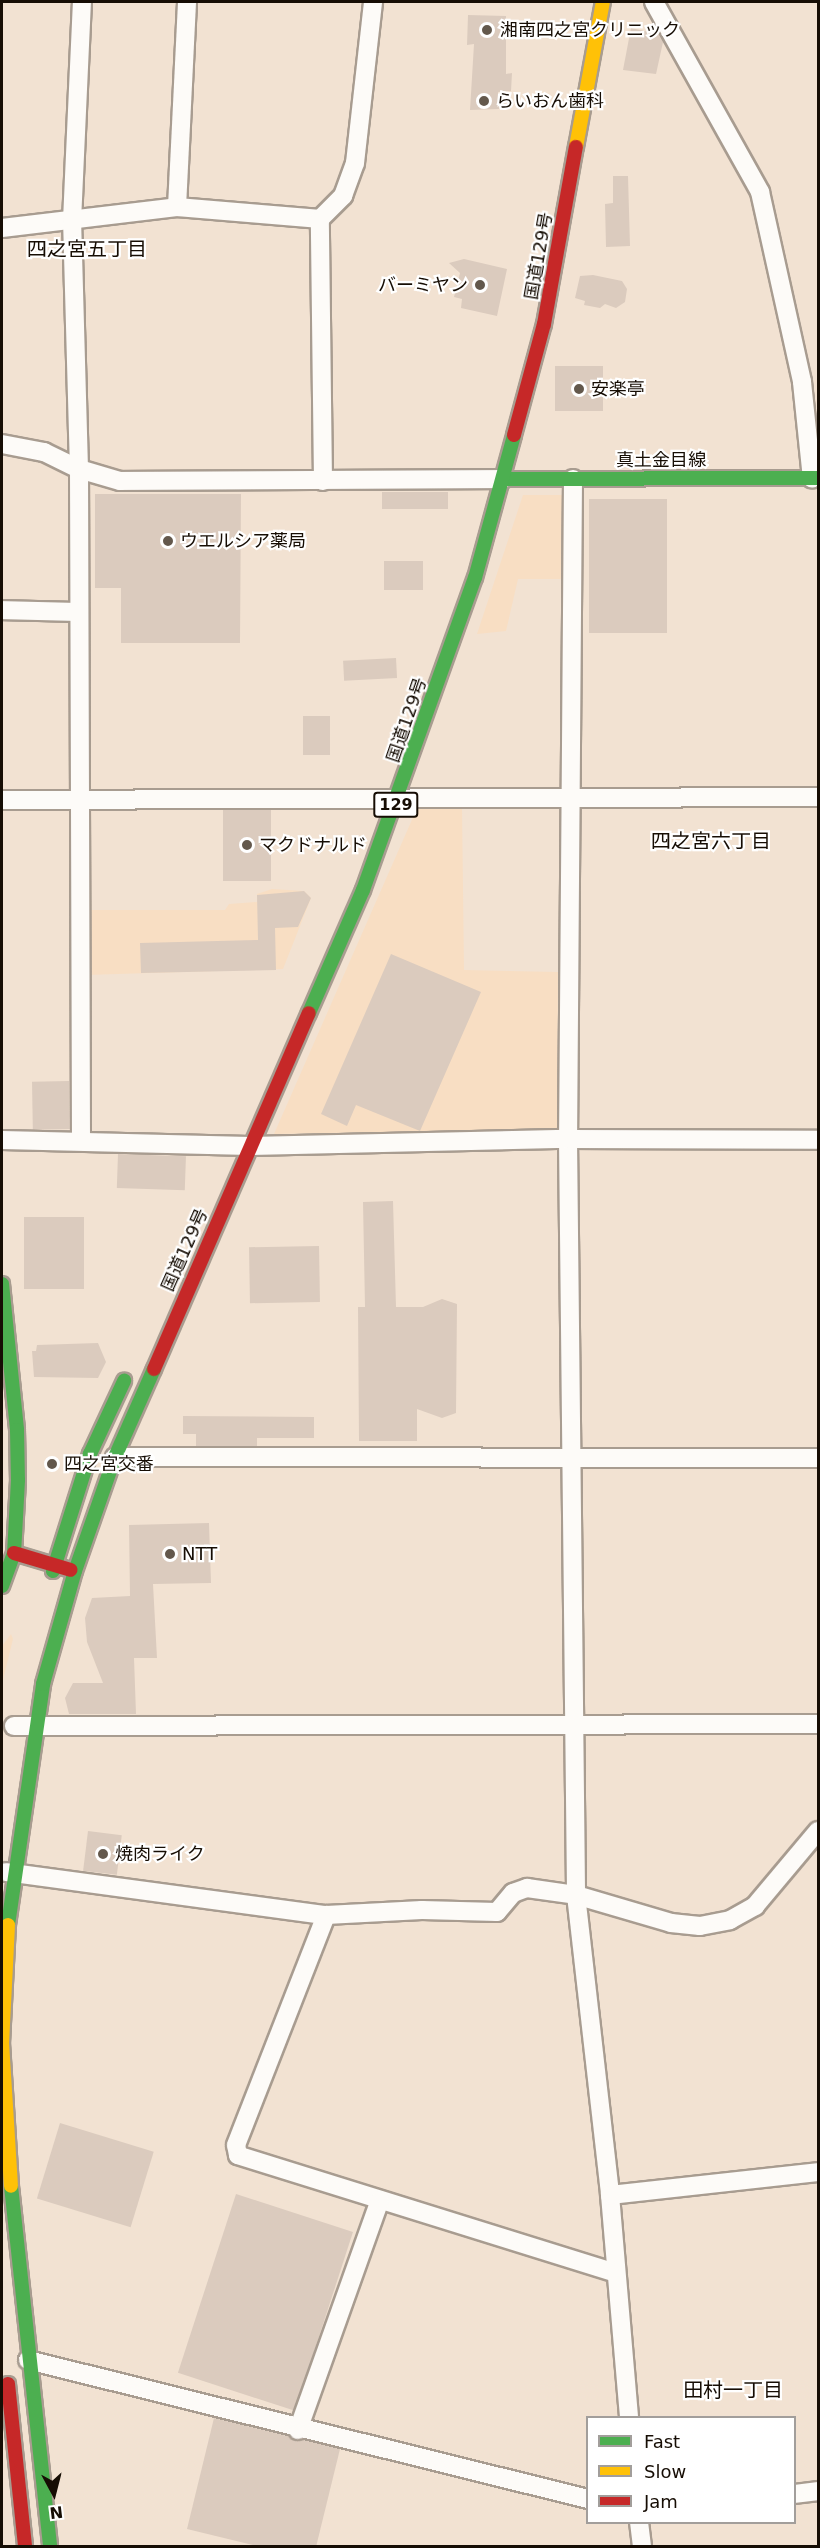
<!DOCTYPE html>
<meta charset="utf-8">
<style>
body{margin:0}
#map{position:relative;width:820px;height:2548px;overflow:hidden;background:#f2e2d2;font-family:"DejaVu Sans","Noto Sans JP",sans-serif}
div>[style]{position:absolute}
[style*='--x']{left:calc(var(--x)*1px);top:calc(var(--y)*1px);width:calc(var(--w)*1px);rotate:calc(var(--a)*1deg)}
.built>*{inset:0;background:#f8dec3}
.building>*{inset:0;background:#dbcbbe;transform-origin:0 0}
.roads{filter:drop-shadow(2px 0 #a89c90) drop-shadow(-2px 0 #a89c90) drop-shadow(0 2px #a89c90) drop-shadow(0 -2px #a89c90)}
.street>*{height:18px;margin:-9px;padding:0 9px;transform-origin:9px;border-radius:9px;background:#fdfbf8}
.fast>*{height:14px;margin:-7px;padding:0 7px;transform-origin:7px;border-radius:7px;background:#4caf50}
.slow>*{height:14px;margin:-7px;padding:0 7px;transform-origin:7px;border-radius:7px;background:#ffc107}
.jam>*{height:14px;margin:-7px;padding:0 7px;transform-origin:7px;border-radius:7px;background:#c62828}
.dots>*{width:16px;height:16px;translate:-50% -50%;box-sizing:border-box;border:3px solid #fff;border-radius:50%}
span{translate:-50% -50%;white-space:nowrap;text-align:center;line-height:1.15;-webkit-text-stroke:4.5px #fff;paint-order:stroke}
.shield-label span{padding:2px 4px;background:#fff;border:2px solid;border-radius:4px;-webkit-text-stroke-width:0}
.shield-label{font-size:16px;color:#160d04;font-weight:700}
.poi-label{font-size:18px;color:#160d04}
.left{translate:0 -50%;text-align:left}
.right{translate:-100% -50%;text-align:right}
.street-label{font-size:18px;color:#160d04}
.neighbourhood-label{font-size:20px;color:#160d04}
.frame{position:absolute;inset:0;border:3px solid #160d04;pointer-events:none}
.legend{position:absolute;left:586px;top:2416px;width:210px;height:108px;box-sizing:border-box;background:#fff;border:2px solid #a29e9b;margin:0;padding:8px 10px;list-style:none;font-size:18px;color:#160d04}
.legend li{display:flex;align-items:center;gap:12px;height:30px}
.legend b{width:30px;border:2px solid #a29e9b}
.north{position:absolute;left:24px;top:2464px;width:60px;height:60px;-webkit-text-stroke:4px #fff;paint-order:stroke;rotate:173deg;font-size:16px;font-weight:700;line-height:24px;text-align:center;color:#160d04}
.north::after{content:'';display:block;margin:auto;width:21px;height:27px;background:#160d04;clip-path:polygon(50% 0,100% 100%,50% 72%,0 100%)}
</style>
<div id="map">
<div class="built">
<i style="clip-path:polygon(523px 495px,564px 495px,563px 579px,518px 579px,506px 631px,477px 634px)"></i>
<i style="clip-path:polygon(418px 806px,462px 808px,464px 970px,558px 972px,557px 1129px,274px 1134px)"></i>
<i style="clip-path:polygon(272px 889px,304px 891px,311px 898px,283px 969px,85px 975px,86px 910px,225px 910px,229px 904px,257px 902px,257px 894px)"></i>
<i style="clip-path:polygon(11px 1634px,13px 1639px,2px 1684px,2px 1646px)"></i>
</div>
<div class="building">
<i style="clip-path:polygon(468px 15px,506px 16px,506px 74px,512px 73px,511px 91px,498px 92px,499px 109px,470px 110px,474px 44px,467px 45px)"></i>
<i style="clip-path:polygon(631px 28px,658px 34px,663px 42px,656px 74px,623px 70px)"></i>
<i style="clip-path:polygon(613px 176px,628px 176px,630px 246px,606px 247px,605px 204px,613px 203px)"></i>
<i style="clip-path:polygon(464px 259px,507px 269px,497px 316px,461px 308px,462px 299px,454px 297px,460px 273px,449px 263px)"></i>
<i style="clip-path:polygon(593px 275px,622px 281px,627px 289px,625px 302px,616px 308px,605px 304px,600px 308px,584px 305px,585px 301px,575px 298px,580px 276px)"></i>
<i style="left:555px;top:366px;width:48px;height:45px"></i>
<i style="left:382px;top:492px;width:66px;height:17px"></i>
<i style="clip-path:polygon(95px 494px,241px 494px,240px 643px,121px 643px,121px 588px,95px 588px)"></i>
<i style="left:589px;top:499px;width:78px;height:134px"></i>
<i style="left:384px;top:561px;width:39px;height:29px"></i>
<i style="left:396px;top:658px;width:20px;height:53px;rotate:87deg"></i>
<i style="left:303px;top:716px;width:27px;height:39px"></i>
<i style="left:223px;top:810px;width:48px;height:71px"></i>
<i style="clip-path:polygon(304px 891px,311px 898px,298px 927px,275px 928px,276px 970px,141px 973px,140px 943px,258px 940px,257px 895px)"></i>
<i style="clip-path:polygon(391px 954px,481px 992px,420px 1131px,356px 1105px,347px 1126px,321px 1114px)"></i>
<i style="left:69px;top:1081px;width:48px;height:37px;rotate:89deg"></i>
<i style="left:118px;top:1154px;width:68px;height:34px;rotate:2deg"></i>
<i style="clip-path:polygon(393px 1201px,396px 1307px,423px 1307px,442px 1299px,457px 1304px,456px 1413px,442px 1418px,417px 1409px,417px 1441px,359px 1441px,358px 1307px,365px 1307px,363px 1202px)"></i>
<i style="left:24px;top:1217px;width:60px;height:72px"></i>
<i style="left:319px;top:1246px;width:56px;height:70px;rotate:89deg"></i>
<i style="clip-path:polygon(98px 1343px,106px 1362px,98px 1378px,34px 1377px,32px 1351px,36px 1351px,37px 1345px)"></i>
<i style="clip-path:polygon(183px 1416px,314px 1417px,314px 1438px,257px 1438px,257px 1446px,196px 1446px,196px 1434px,183px 1434px)"></i>
<i style="clip-path:polygon(209px 1523px,211px 1583px,153px 1584px,157px 1658px,134px 1658px,136px 1714px,69px 1714px,65px 1698px,73px 1683px,103px 1683px,87px 1642px,85px 1618px,92px 1598px,130px 1596px,129px 1525px)"></i>
<i style="left:88px;top:1831px;width:34px;height:40px;rotate:7deg"></i>
<i style="left:60px;top:2123px;width:98px;height:79px;rotate:17deg"></i>
<i style="left:236px;top:2194px;width:123px;height:188px;rotate:18deg"></i>
<i style="clip-path:polygon(214px 2418px,340px 2449px,316px 2547px,261px 2547px,187px 2529px)"></i>
</div>
<div class="roads">
<div class="street">
<i style="--x:654;--y:2;--w:218;--a:60.8"></i>
<i style="--x:760;--y:192;--w:195;--a:77.5"></i>
<i style="--x:802;--y:382;--w:97;--a:84.1"></i>
<i style="--x:177;--y:207;--w:205;--a:-87.2"></i>
<i style="--x:2;--y:228;--w:176;--a:-6.8"></i>
<i style="--x:177;--y:207;--w:144;--a:4.8"></i>
<i style="--x:2;--y:444;--w:43;--a:10.8"></i>
<i style="--x:44;--y:452;--w:39;--a:26"></i>
<i style="--x:79;--y:469;--w:43;--a:16.3"></i>
<i style="--x:120;--y:481;--w:383;--a:-0.3"></i>
<i style="--x:573;--y:479;--w:660;--a:90.43"></i>
<i style="--x:568;--y:1139;--w:756;--a:89.39"></i>
<i style="--x:576;--y:1895;--w:302;--a:83.5"></i>
<i style="--x:610;--y:2195;--w:224;--a:85.1"></i>
<i style="--x:323;--y:481;--w:262;--a:-90.7"></i>
<i style="--x:320;--y:219;--w:33;--a:-45"></i>
<i style="--x:343;--y:196;--w:35;--a:-70"></i>
<i style="--x:355;--y:163;--w:162;--a:-83.6"></i>
<i style="--x:2;--y:610;--w:77;--a:1.5"></i>
<i style="--x:2;--y:800;--w:816;--a:-0.21"></i>
<i style="--x:2;--y:1140;--w:248;--a:1.4"></i>
<i style="--x:250;--y:1146;--w:318;--a:-1.3"></i>
<i style="--x:568;--y:1139;--w:250;--a:0.2"></i>
<i style="--x:81;--y:1141;--w:672;--a:-90.17"></i>
<i style="--x:79;--y:469;--w:248;--a:-91.6"></i>
<i style="--x:72;--y:221;--w:219;--a:-87.4"></i>
<i style="--x:115;--y:1457;--w:703;--a:0.08"></i>
<i style="--x:14;--y:1726;--w:804;--a:-0.14"></i>
<i style="--x:6;--y:1872;--w:323;--a:7.7"></i>
<i style="--x:610;--y:2195;--w:209;--a:-6.3"></i>
<i style="--x:616;--y:2273;--w:396;--a:-162.7"></i>
<i style="--x:238;--y:2155;--w:10;--a:-101"></i>
<i style="--x:236;--y:2145;--w:247;--a:-68.6"></i>
<i style="--x:326;--y:1915;--w:96;--a:-3"></i>
<i style="--x:422;--y:1910;--w:75;--a:1.5"></i>
<i style="--x:497;--y:1912;--w:25;--a:-50"></i>
<i style="--x:513;--y:1893;--w:15;--a:-20"></i>
<i style="--x:527;--y:1888;--w:49;--a:8.1"></i>
<i style="--x:576;--y:1895;--w:99;--a:16.4"></i>
<i style="--x:671;--y:1923;--w:29;--a:6"></i>
<i style="--x:700;--y:1926;--w:31;--a:-11"></i>
<i style="--x:730;--y:1920;--w:29;--a:-29"></i>
<i style="--x:755;--y:1906;--w:98;--a:-50"></i>
<i style="--x:28;--y:2360;--w:577;--a:13.94"></i>
<i style="--x:298;--y:2430;--w:244;--a:-70.4"></i>
<i style="--x:794;--y:2494;--w:24;--a:-7"></i>
<i style="--x:639;--y:2522;--w:24;--a:83"></i>
</div>
<div class="fast">
<i style="--x:503;--y:479;--w:315;--a:-0.2"></i>
<i style="--x:309;--y:1013;--w:134;--a:-66.3"></i>
<i style="--x:363;--y:890;--w:331;--a:-70.3"></i>
<i style="--x:475;--y:578;--w:148;--a:-74.7"></i>
<i style="--x:2;--y:1284;--w:147;--a:84.1"></i>
<i style="--x:17;--y:1430;--w:50;--a:88.9"></i>
<i style="--x:18;--y:1480;--w:73;--a:93.1"></i>
<i style="--x:14;--y:1553;--w:35;--a:110"></i>
<i style="--x:53;--y:1571;--w:123;--a:-72.5"></i>
<i style="--x:90;--y:1454;--w:81;--a:-65"></i>
<i style="--x:8;--y:1925;--w:244;--a:-81.7"></i>
<i style="--x:43;--y:1684;--w:117;--a:-74.2"></i>
<i style="--x:75;--y:1571;--w:121;--a:-70.7"></i>
<i style="--x:115;--y:1457;--w:96;--a:-66.1"></i>
<i style="--x:11;--y:2186;--w:362;--a:83.8"></i>
</div>
<div class="slow">
<i style="--x:576;--y:147;--w:147;--a:-79.5"></i>
<i style="--x:8;--y:1925;--w:118;--a:92.9"></i>
<i style="--x:2;--y:2043;--w:143;--a:86.4"></i>
</div>
<div class="jam">
<i style="--x:514;--y:435;--w:115;--a:-74.9"></i>
<i style="--x:544;--y:324;--w:180;--a:-79.8"></i>
<i style="--x:154;--y:1369;--w:388;--a:-66.5"></i>
<i style="--x:14;--y:1553;--w:59;--a:16.6"></i>
<i style="--x:8;--y:2384;--w:163;--a:84"></i>
</div>
</div>
<div class="dots">
<i style="left:487px;top:30px;background:#63584c"></i>
<i style="left:484px;top:101px;background:#63584c"></i>
<i style="left:480px;top:285px;background:#63584c"></i>
<i style="left:579px;top:389px;background:#63584c"></i>
<i style="left:168px;top:541px;background:#63584c"></i>
<i style="left:247px;top:845px;background:#63584c"></i>
<i style="left:52px;top:1464px;background:#63584c"></i>
<i style="left:170px;top:1554px;background:#63584c"></i>
<i style="left:103px;top:1854px;background:#63584c"></i>
</div>
<div class="shield-label">
<span style="left:396px;top:805px">129</span>
</div>
<div class="poi-label">
<span class="left" style="left:500px;top:30px">湘南四之宮クリニック</span>
<span class="left" style="left:496px;top:101px">らいおん歯科</span>
<span class="right" style="left:468px;top:285px">バーミヤン</span>
<span class="left" style="left:591px;top:389px">安楽亭</span>
<span class="left" style="left:180px;top:541px">ウエルシア薬局</span>
<span class="left" style="left:259px;top:845px">マクドナルド</span>
<span class="left" style="left:64px;top:1464px">四之宮交番</span>
<span class="left" style="left:182px;top:1554px">NTT</span>
<span class="left" style="left:115px;top:1854px">焼肉ライク</span>
</div>
<div class="street-label">
<span style="left:539px;top:256px;rotate:-80deg">国道129号</span>
<span style="left:661px;top:460px">真土金目線</span>
<span style="left:407px;top:720px;rotate:-71deg">国道129号</span>
<span style="left:185px;top:1250px;rotate:-66deg">国道129号</span>
</div>
<div class="neighbourhood-label">
<span style="left:87px;top:249px">四之宮五丁目</span>
<span style="left:711px;top:841px">四之宮六丁目</span>
<span style="left:733px;top:2390px">田村一丁目</span>
</div>
<div class="frame"></div>
<ul class="legend">
<li><b style="height:8px;background:#4caf50"></b>Fast</li>
<li><b style="height:8px;background:#ffc107"></b>Slow</li>
<li><b style="height:8px;background:#c62828"></b>Jam</li>
</ul>
<div class="north">N</div>
</div>
